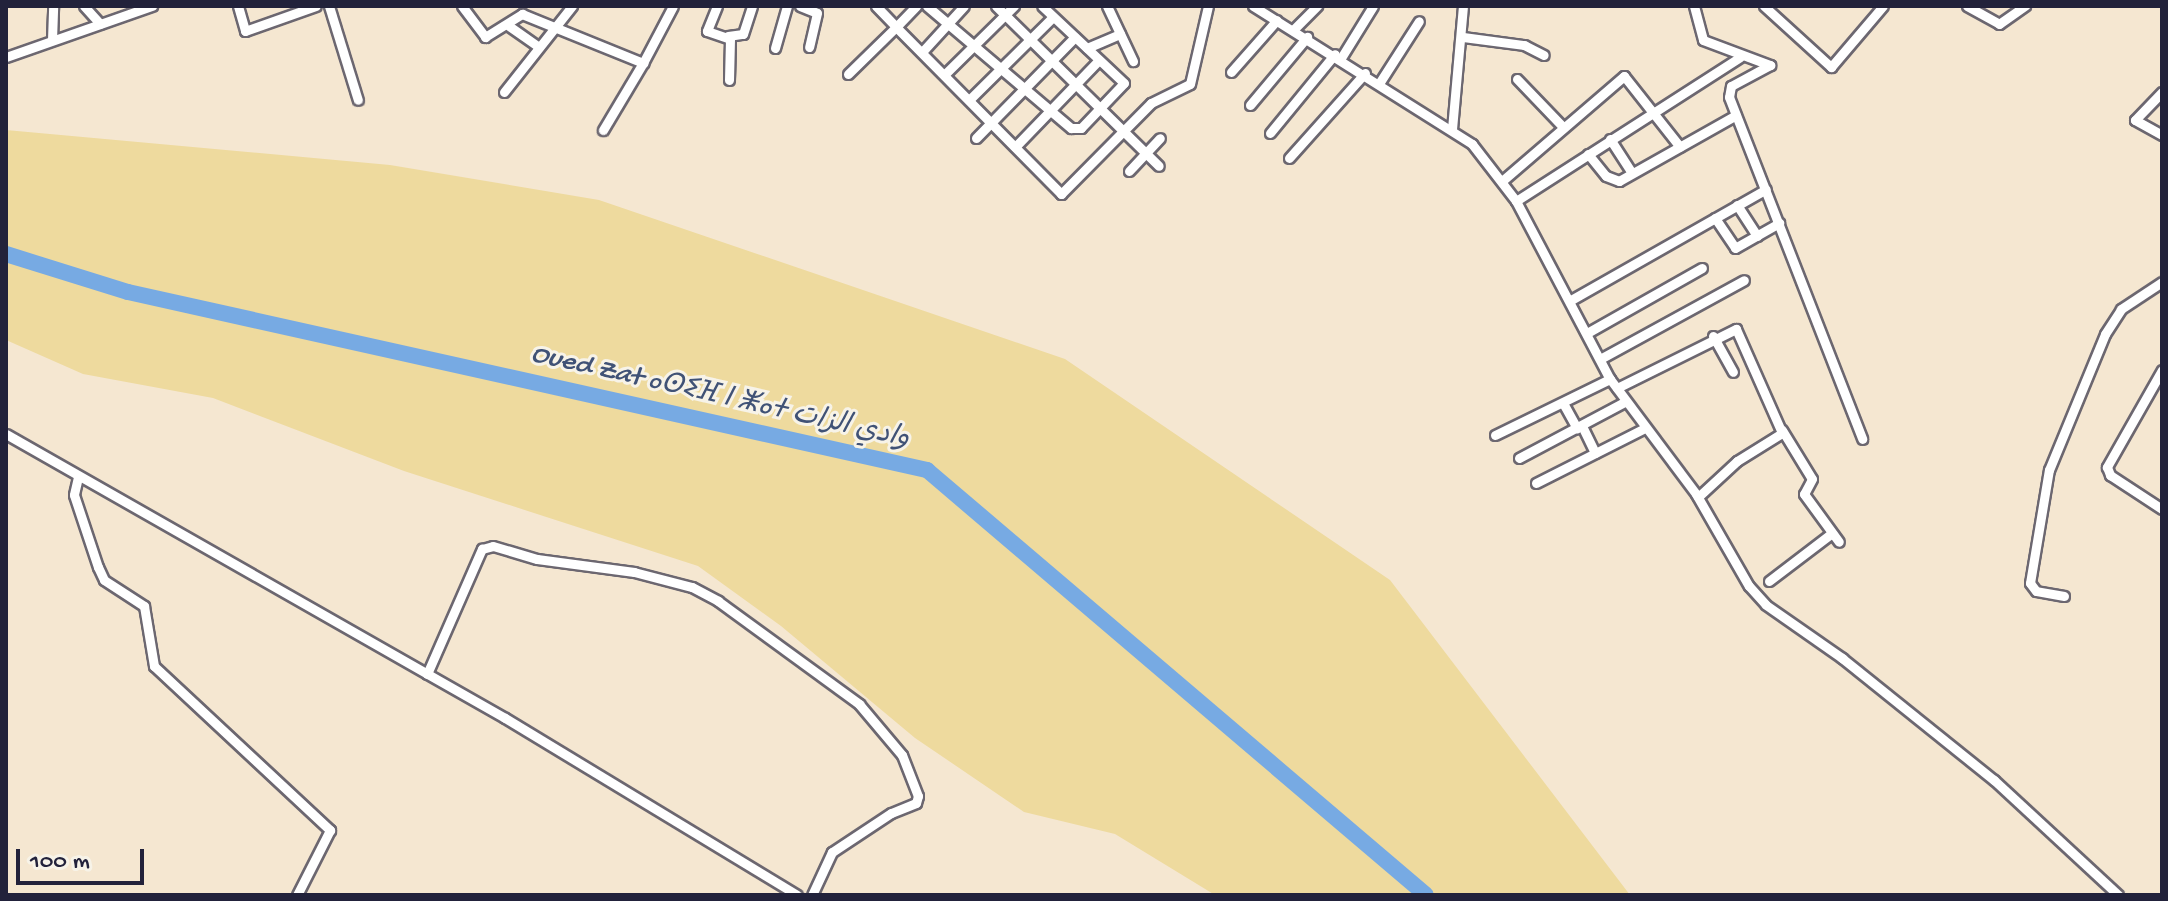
<!DOCTYPE html>
<meta charset="utf-8">
<style>
body{margin:0}
#map{position:relative;width:2168px;height:901px;overflow:hidden;background:#f5e7d1;font-family:"Gochi Hand","Playpen Sans Arabic","Noto Sans Tifinagh",sans-serif}
div>[style]{position:absolute}
[style*='--x']{left:calc(var(--x)*1px);top:calc(var(--y)*1px);width:calc(var(--w)*1px);rotate:calc(var(--a)*1deg)}
.sand>*{inset:0;background:#eeda9e}
.river>*{height:16px;margin:-8px;padding:0 8px;transform-origin:8px;border-radius:8px;background:#77aae3}
.roads{filter:drop-shadow(2px 0 #6c6770) drop-shadow(-2px 0 #6c6770) drop-shadow(0 2px #6c6770) drop-shadow(0 -2px #6c6770)}
.minor>*{height:9px;margin:-4.5px;padding:0 4.5px;transform-origin:4.5px;border-radius:4.5px;background:#fff}
span{translate:-50% -50%;white-space:nowrap;text-align:center;line-height:1.15;-webkit-text-stroke:6px #f7f3e8;paint-order:stroke}
.water-label{font-size:28px;color:#405276;font-style:italic}
.frame{position:absolute;inset:0;border:8px solid #22223b;pointer-events:none}
.scale{position:absolute;left:16px;top:849px;width:128px;height:36px;box-sizing:border-box;border:4px solid #22223b;border-top:0;padding-left:10px;font-size:24px;line-height:28px;white-space:nowrap;color:#22223b;-webkit-text-stroke:6px #f7f3e8;paint-order:stroke}
</style>
<div id="map">
<div class="sand">
<i style="clip-path:polygon(6px 130px,390px 165px,599px 200px,1065px 359px,1390px 580px,1630px 895px,1215px 895px,1115px 834px,1024px 812px,915px 738px,781px 626px,698px 566px,404px 471px,213px 398px,83px 374px,6px 340px)"></i>
</div>
<div class="river">
<i style="--x:6;--y:254;--w:128;--a:17.3"></i>
<i style="--x:128;--y:292;--w:819;--a:12.56"></i>
<i style="--x:927;--y:470;--w:655;--a:40.42"></i>
</div>
<div class="roads">
<div class="minor">
<i style="--x:84;--y:6;--w:24;--a:48"></i>
<i style="--x:238;--y:6;--w:26;--a:74"></i>
<i style="--x:245;--y:31;--w:75;--a:-19.4"></i>
<i style="--x:329;--y:6;--w:98;--a:72.9"></i>
<i style="--x:462;--y:6;--w:39;--a:53"></i>
<i style="--x:485;--y:37;--w:44;--a:-31.9"></i>
<i style="--x:522;--y:14;--w:131;--a:22"></i>
<i style="--x:643;--y:63;--w:64;--a:-62.2"></i>
<i style="--x:717;--y:6;--w:27;--a:112"></i>
<i style="--x:707;--y:31;--w:24;--a:19"></i>
<i style="--x:730;--y:39;--w:41;--a:91.4"></i>
<i style="--x:800;--y:6;--w:18;--a:22"></i>
<i style="--x:817;--y:13;--w:35;--a:103"></i>
<i style="--x:876;--y:6;--w:29;--a:46"></i>
<i style="--x:896;--y:27;--w:29;--a:-46"></i>
<i style="--x:927;--y:6;--w:189;--a:40.3"></i>
<i style="--x:1071;--y:128;--w:10;--a:0"></i>
<i style="--x:1081;--y:128;--w:62;--a:-46.3"></i>
<i style="--x:1124;--y:83;--w:112;--a:-136.8"></i>
<i style="--x:996;--y:6;--w:228;--a:44.5"></i>
<i style="--x:1107;--y:6;--w:61;--a:64.7"></i>
<i style="--x:1253;--y:6;--w:259;--a:32.2"></i>
<i style="--x:1472;--y:144;--w:72;--a:52.3"></i>
<i style="--x:1516;--y:201;--w:201;--a:62.2"></i>
<i style="--x:1610;--y:379;--w:144;--a:53.2"></i>
<i style="--x:1696;--y:494;--w:106;--a:60.1"></i>
<i style="--x:1749;--y:586;--w:25;--a:48"></i>
<i style="--x:1766;--y:605;--w:93;--a:34.9"></i>
<i style="--x:1842;--y:658;--w:195;--a:38.8"></i>
<i style="--x:1994;--y:780;--w:169;--a:42.8"></i>
<i style="--x:1694;--y:6;--w:35;--a:75"></i>
<i style="--x:1703;--y:40;--w:72;--a:20.5"></i>
<i style="--x:1770;--y:65;--w:44;--a:151.7"></i>
<i style="--x:1731;--y:86;--w:11;--a:100"></i>
<i style="--x:1729;--y:97;--w:367;--a:68.7"></i>
<i style="--x:1764;--y:6;--w:91;--a:42.3"></i>
<i style="--x:1831;--y:67;--w:80;--a:-49.6"></i>
<i style="--x:1967;--y:6;--w:37;--a:29"></i>
<i style="--x:1999;--y:24;--w:32;--a:-35"></i>
<i style="--x:509;--y:26;--w:35;--a:35"></i>
<i style="--x:1294;--y:29;--w:33;--a:-45"></i>
<i style="--x:728;--y:36;--w:15;--a:-8"></i>
<i style="--x:743;--y:34;--w:29;--a:-72"></i>
<i style="--x:1463;--y:37;--w:62;--a:7.5"></i>
<i style="--x:1524;--y:45;--w:22;--a:27"></i>
<i style="--x:52;--y:40;--w:34;--a:-88"></i>
<i style="--x:775;--y:48;--w:44;--a:-74.1"></i>
<i style="--x:1087;--y:48;--w:36;--a:-23"></i>
<i style="--x:922;--y:52;--w:62;--a:-47.6"></i>
<i style="--x:6;--y:57;--w:155;--a:-19.3"></i>
<i style="--x:1341;--y:58;--w:61;--a:-58.4"></i>
<i style="--x:1231;--y:72;--w:69;--a:-48.5"></i>
<i style="--x:848;--y:74;--w:67;--a:-44.4"></i>
<i style="--x:896;--y:27;--w:235;--a:45.3"></i>
<i style="--x:1061;--y:194;--w:128;--a:-45.3"></i>
<i style="--x:1151;--y:103;--w:43;--a:-26"></i>
<i style="--x:1190;--y:84;--w:80;--a:-77"></i>
<i style="--x:945;--y:74;--w:97;--a:-44.6"></i>
<i style="--x:1517;--y:79;--w:66;--a:46.2"></i>
<i style="--x:1380;--y:82;--w:72;--a:-57.4"></i>
<i style="--x:504;--y:92;--w:110;--a:-51.7"></i>
<i style="--x:2162;--y:92;--w:39;--a:134"></i>
<i style="--x:2135;--y:120;--w:31;--a:29"></i>
<i style="--x:969;--y:100;--w:118;--a:-44.7"></i>
<i style="--x:1250;--y:105;--w:89;--a:-50"></i>
<i style="--x:1452;--y:129;--w:123;--a:-84.9"></i>
<i style="--x:603;--y:130;--w:78;--a:-59.2"></i>
<i style="--x:1270;--y:133;--w:102;--a:-50.6"></i>
<i style="--x:976;--y:138;--w:141;--a:-45.6"></i>
<i style="--x:1610;--y:139;--w:40;--a:57.1"></i>
<i style="--x:1015;--y:147;--w:121;--a:-46"></i>
<i style="--x:1588;--y:154;--w:28;--a:51"></i>
<i style="--x:1606;--y:176;--w:14;--a:21"></i>
<i style="--x:1619;--y:181;--w:134;--a:-29.4"></i>
<i style="--x:1289;--y:158;--w:114;--a:-48.2"></i>
<i style="--x:1129;--y:171;--w:45;--a:-46.8"></i>
<i style="--x:1502;--y:181;--w:161;--a:-40.7"></i>
<i style="--x:1624;--y:76;--w:90;--a:51.7"></i>
<i style="--x:1516;--y:201;--w:266;--a:-32.7"></i>
<i style="--x:1737;--y:205;--w:37;--a:57"></i>
<i style="--x:1715;--y:218;--w:36;--a:56"></i>
<i style="--x:1735;--y:248;--w:51;--a:-29.6"></i>
<i style="--x:1571;--y:300;--w:224;--a:-29.6"></i>
<i style="--x:1587;--y:333;--w:132;--a:-29.5"></i>
<i style="--x:1713;--y:336;--w:41;--a:60.9"></i>
<i style="--x:1600;--y:359;--w:164;--a:-28.7"></i>
<i style="--x:2162;--y:370;--w:112;--a:119.6"></i>
<i style="--x:2107;--y:467;--w:9;--a:69"></i>
<i style="--x:2110;--y:475;--w:62;--a:33.2"></i>
<i style="--x:1617;--y:388;--w:133;--a:-26.4"></i>
<i style="--x:1736;--y:329;--w:114;--a:66.1"></i>
<i style="--x:1782;--y:433;--w:53;--a:148.1"></i>
<i style="--x:1737;--y:461;--w:53;--a:137.3"></i>
<i style="--x:1563;--y:403;--w:29;--a:61"></i>
<i style="--x:1582;--y:426;--w:30;--a:64"></i>
<i style="--x:1782;--y:430;--w:57;--a:58.5"></i>
<i style="--x:1812;--y:479;--w:17;--a:118"></i>
<i style="--x:1804;--y:494;--w:59;--a:53.9"></i>
<i style="--x:6;--y:434;--w:574;--a:29.65"></i>
<i style="--x:505;--y:718;--w:341;--a:31.2"></i>
<i style="--x:1495;--y:435;--w:128;--a:-26"></i>
<i style="--x:1519;--y:458;--w:121;--a:-28"></i>
<i style="--x:78;--y:477;--w:18;--a:103"></i>
<i style="--x:74;--y:495;--w:76;--a:71.6"></i>
<i style="--x:98;--y:567;--w:14;--a:65"></i>
<i style="--x:104;--y:580;--w:48;--a:33"></i>
<i style="--x:144;--y:606;--w:61;--a:80.5"></i>
<i style="--x:154;--y:666;--w:241;--a:43"></i>
<i style="--x:330;--y:830;--w:73;--a:116.9"></i>
<i style="--x:1536;--y:483;--w:122;--a:-26.8"></i>
<i style="--x:1769;--y:581;--w:79;--a:-37.3"></i>
<i style="--x:2064;--y:596;--w:28;--a:-170"></i>
<i style="--x:2036;--y:591;--w:10;--a:-127"></i>
<i style="--x:2030;--y:583;--w:115;--a:-80.5"></i>
<i style="--x:2049;--y:470;--w:147;--a:-67.6"></i>
<i style="--x:2105;--y:334;--w:30;--a:-57"></i>
<i style="--x:2121;--y:309;--w:49;--a:-33.4"></i>
<i style="--x:427;--y:674;--w:137;--a:-66.3"></i>
<i style="--x:482;--y:549;--w:11;--a:-15"></i>
<i style="--x:493;--y:546;--w:46;--a:16.5"></i>
<i style="--x:537;--y:559;--w:98;--a:7.6"></i>
<i style="--x:634;--y:572;--w:60;--a:14.5"></i>
<i style="--x:692;--y:587;--w:30;--a:28"></i>
<i style="--x:718;--y:601;--w:175;--a:36.1"></i>
<i style="--x:859;--y:704;--w:67;--a:49.9"></i>
<i style="--x:902;--y:755;--w:44;--a:68.7"></i>
<i style="--x:918;--y:796;--w:7;--a:106"></i>
<i style="--x:916;--y:803;--w:27;--a:158"></i>
<i style="--x:891;--y:813;--w:71;--a:146.5"></i>
<i style="--x:832;--y:852;--w:47;--a:114.9"></i>
</div>
</div>
<div class="water-label">
<span style="left:720px;top:398px;rotate:13deg">Oued Zat ⴰⵙⵉⴼ ⵏ ⵥⴰⵜ وادي الزات</span>
</div>
<div class="frame"></div>
<div class="scale">100 m</div>
</div>
